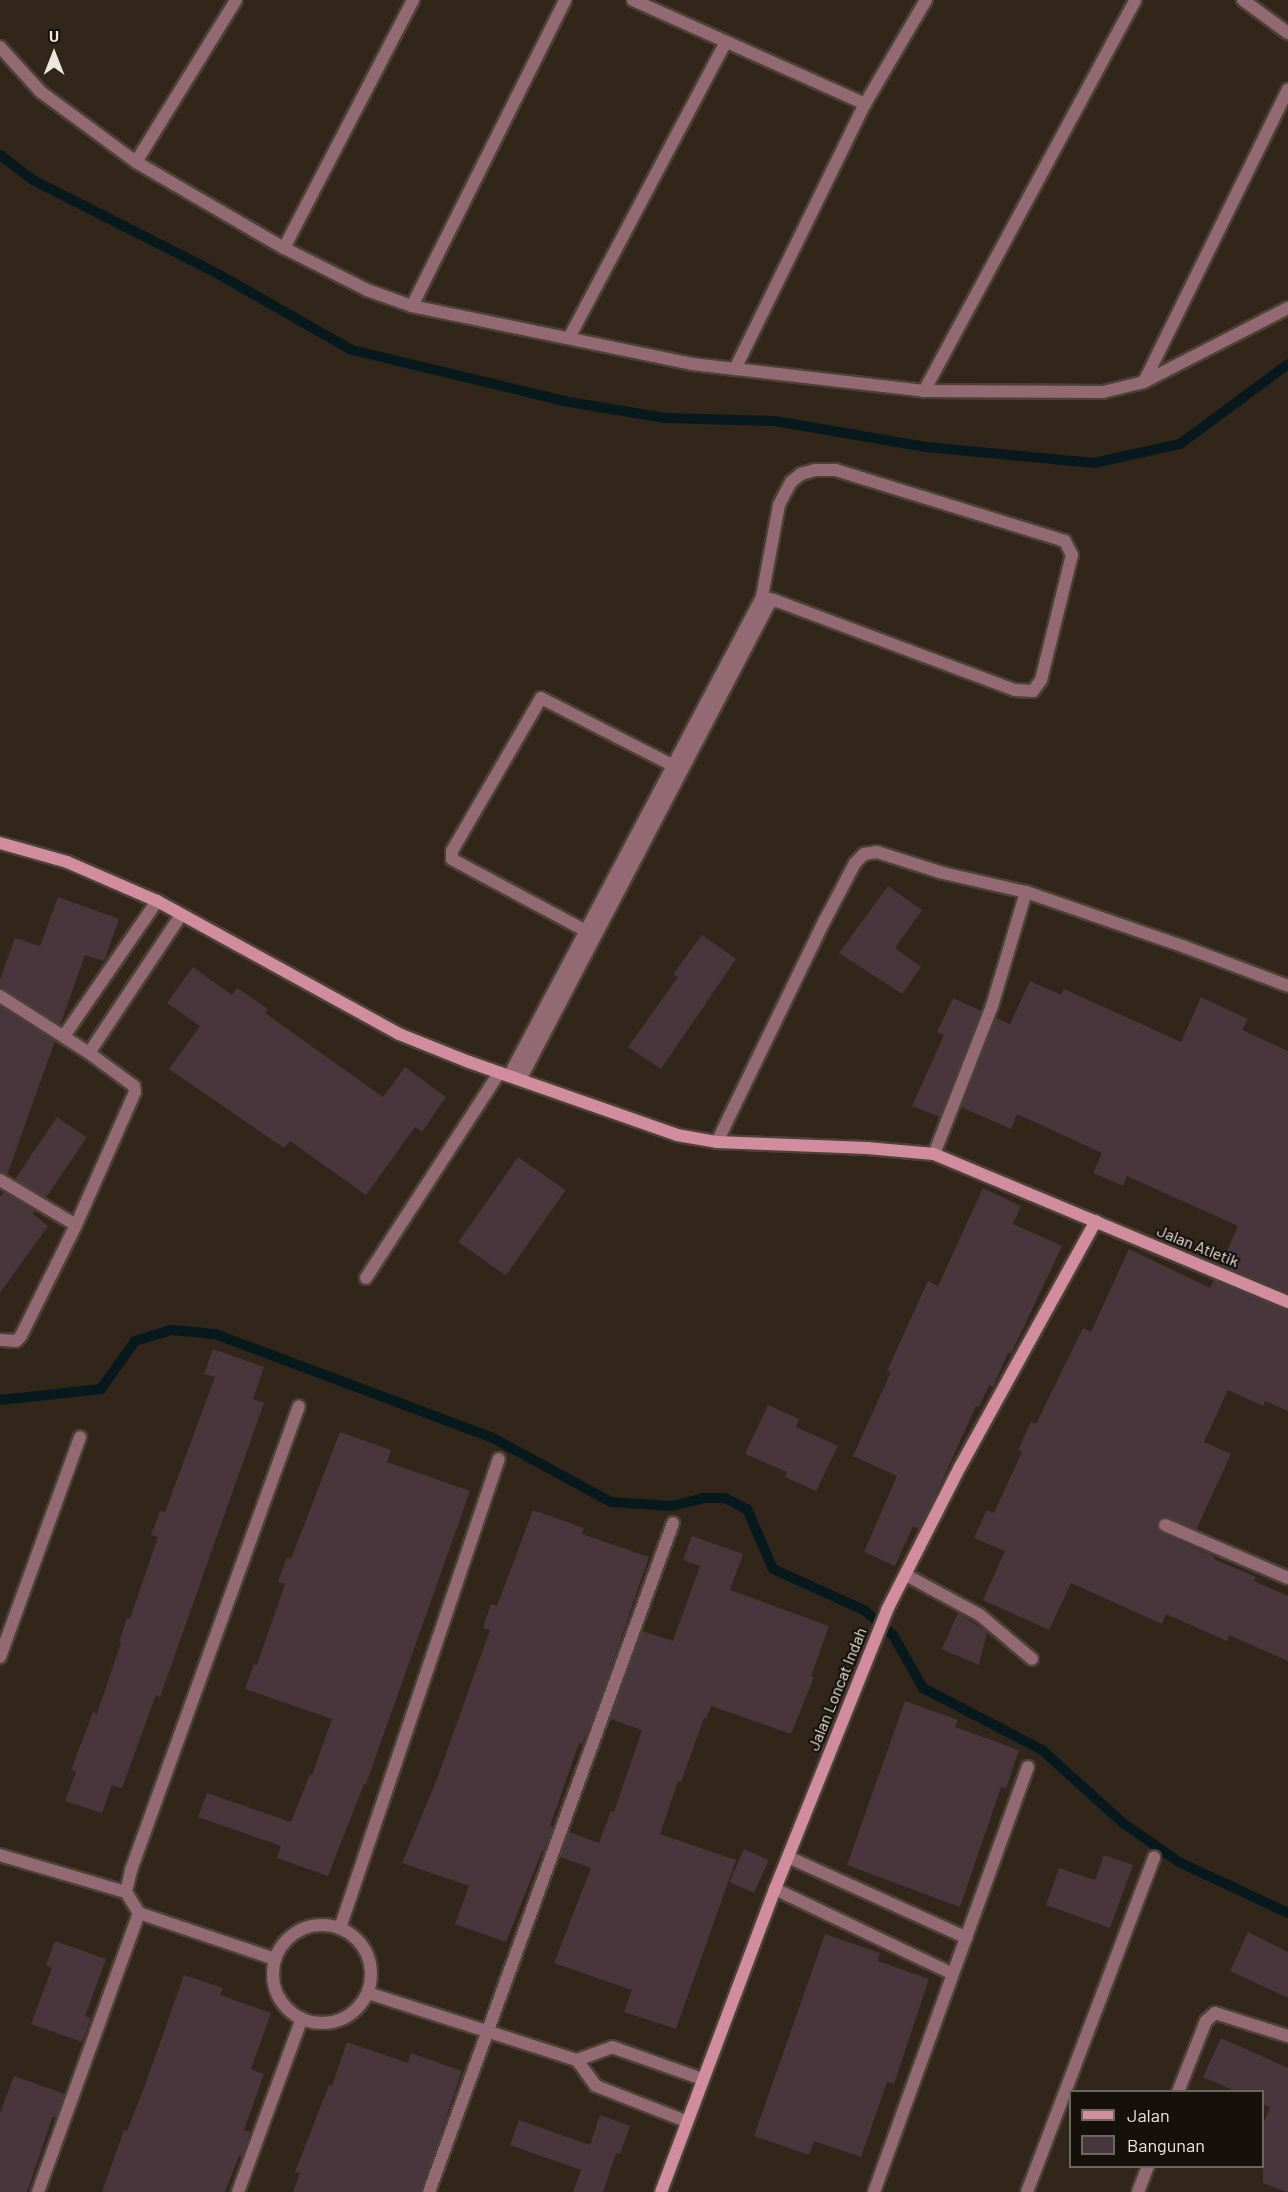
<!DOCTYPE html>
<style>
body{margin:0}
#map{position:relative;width:1288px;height:2192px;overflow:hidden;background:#32261b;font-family:Barlow,sans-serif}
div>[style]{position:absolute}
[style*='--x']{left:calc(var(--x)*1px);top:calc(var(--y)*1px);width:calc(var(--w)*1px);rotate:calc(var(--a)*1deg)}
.stream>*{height:10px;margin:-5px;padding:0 5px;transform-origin:5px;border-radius:5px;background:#07191c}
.building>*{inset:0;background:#48363c;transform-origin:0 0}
.roads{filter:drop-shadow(2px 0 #4c4136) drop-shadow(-2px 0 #4c4136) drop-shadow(0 2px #4c4136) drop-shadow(0 -2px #4c4136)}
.street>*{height:12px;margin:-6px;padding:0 6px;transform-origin:6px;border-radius:6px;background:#936973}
.street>.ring{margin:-6px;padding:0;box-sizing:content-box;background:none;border:12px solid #936973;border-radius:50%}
.secondary>*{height:12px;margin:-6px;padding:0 6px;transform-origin:6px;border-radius:6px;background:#d18d9d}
span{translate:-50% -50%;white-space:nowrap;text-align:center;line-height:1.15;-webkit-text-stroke:4.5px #16100b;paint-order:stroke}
.street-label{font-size:16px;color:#eee6df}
.legend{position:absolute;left:1069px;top:2090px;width:195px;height:78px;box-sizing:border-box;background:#16100b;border:2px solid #6c6660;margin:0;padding:8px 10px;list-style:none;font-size:18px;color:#eee6df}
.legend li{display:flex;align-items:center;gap:12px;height:30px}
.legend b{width:30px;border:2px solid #6c6660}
.north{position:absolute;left:24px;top:24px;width:60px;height:60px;-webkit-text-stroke:4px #16100b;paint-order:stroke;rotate:0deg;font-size:16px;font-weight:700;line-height:24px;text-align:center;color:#eee6df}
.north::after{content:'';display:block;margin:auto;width:21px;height:27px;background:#eee6df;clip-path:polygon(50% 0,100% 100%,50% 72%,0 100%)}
</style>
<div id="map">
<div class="stream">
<i style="--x:0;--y:155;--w:41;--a:37.1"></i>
<i style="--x:33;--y:180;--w:208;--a:26.9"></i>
<i style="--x:218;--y:274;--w:154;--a:29.6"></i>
<i style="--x:352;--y:350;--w:223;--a:13.5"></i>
<i style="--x:569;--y:402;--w:98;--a:9.4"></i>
<i style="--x:666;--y:418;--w:109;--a:1.6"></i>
<i style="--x:775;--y:421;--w:153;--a:9.8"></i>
<i style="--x:926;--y:447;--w:169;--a:5.4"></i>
<i style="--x:1094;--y:463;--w:88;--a:-12.5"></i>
<i style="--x:1180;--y:444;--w:134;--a:-36.5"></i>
<i style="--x:0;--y:1400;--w:102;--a:-6.2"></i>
<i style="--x:101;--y:1389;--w:59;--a:-54.7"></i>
<i style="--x:135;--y:1341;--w:38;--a:-17"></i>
<i style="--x:171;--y:1330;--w:44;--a:5.2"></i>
<i style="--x:215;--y:1334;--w:297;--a:20.5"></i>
<i style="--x:493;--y:1438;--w:134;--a:28.5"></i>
<i style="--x:611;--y:1502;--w:61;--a:3.8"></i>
<i style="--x:672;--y:1506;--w:32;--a:-14"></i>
<i style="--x:703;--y:1498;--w:22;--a:0"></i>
<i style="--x:725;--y:1498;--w:25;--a:27"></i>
<i style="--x:747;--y:1509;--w:65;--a:66.6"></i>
<i style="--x:773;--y:1569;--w:100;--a:24.3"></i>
<i style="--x:864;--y:1610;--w:38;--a:41"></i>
<i style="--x:893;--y:1635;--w:61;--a:60.5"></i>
<i style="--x:923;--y:1688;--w:134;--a:27.5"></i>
<i style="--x:1042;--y:1750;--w:109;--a:42"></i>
<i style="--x:1123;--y:1823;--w:68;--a:34.9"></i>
<i style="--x:1179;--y:1862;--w:120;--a:25.1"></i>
</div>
<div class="building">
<i style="clip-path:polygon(888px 886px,922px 910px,895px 948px,921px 967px,902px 994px,839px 953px)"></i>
<i style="clip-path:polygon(58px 897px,119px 919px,104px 961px,85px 955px,60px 1025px,0 988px,0 980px,15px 938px,40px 946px)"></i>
<i style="clip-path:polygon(702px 935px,736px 959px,661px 1069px,628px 1047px,678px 977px,673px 974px)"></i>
<i style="clip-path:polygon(193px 967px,232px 995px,237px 988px,268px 1009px,265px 1013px,383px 1097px,405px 1067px,446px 1097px,422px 1132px,415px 1127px,366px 1195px,290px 1141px,284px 1148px,169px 1069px,200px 1026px,167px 1003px)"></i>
<i style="clip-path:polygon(1030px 981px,1061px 995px,1064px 989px,1181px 1042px,1201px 997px,1248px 1019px,1242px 1030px,1288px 1051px,1288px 1293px,1221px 1265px,1238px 1226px,1127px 1176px,1123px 1186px,1093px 1173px,1102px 1153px,1017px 1114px,1011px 1129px,961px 1107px,996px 1018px,1010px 1024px)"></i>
<i style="clip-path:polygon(953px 998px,981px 1011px,940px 1117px,912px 1106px,944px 1035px,937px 1032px)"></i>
<i style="clip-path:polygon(0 1006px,55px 1041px,7px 1175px,0 1172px)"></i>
<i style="left:57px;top:1117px;width:36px;height:75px;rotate:34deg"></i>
<i style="left:518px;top:1157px;width:58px;height:104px;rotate:35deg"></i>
<i style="clip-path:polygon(983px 1188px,1021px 1206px,1013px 1224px,1062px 1246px,1011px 1354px,1008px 1353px,993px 1387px,989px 1385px,979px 1407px,976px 1406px,934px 1499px,919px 1529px,913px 1526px,895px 1566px,864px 1552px,897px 1476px,853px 1456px,891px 1372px,887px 1371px,928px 1281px,938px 1286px)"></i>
<i style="clip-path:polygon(4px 1192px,35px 1211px,33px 1214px,48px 1226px,0 1293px,0 1197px)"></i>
<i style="clip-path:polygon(1129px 1249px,1210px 1288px,1214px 1280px,1288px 1310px,1288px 1411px,1265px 1401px,1263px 1406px,1228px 1390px,1204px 1442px,1231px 1454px,1196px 1530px,1165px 1517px,1160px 1519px,1157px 1525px,1162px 1533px,1215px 1557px,1214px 1559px,1256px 1577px,1254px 1581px,1288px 1596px,1288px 1661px,1229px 1635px,1227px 1641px,1166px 1614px,1162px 1624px,1071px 1583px,1049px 1630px,983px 1600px,1005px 1551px,974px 1538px,987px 1510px,994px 1513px,1022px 1452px,1018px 1450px,1031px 1422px,1036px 1424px,1083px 1328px,1091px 1332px)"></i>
<i style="clip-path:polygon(213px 1349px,264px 1367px,253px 1399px,264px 1403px,160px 1697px,156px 1695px,122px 1788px,112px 1785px,102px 1813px,65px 1801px,76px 1772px,71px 1770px,93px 1712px,97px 1714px,121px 1643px,119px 1642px,127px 1618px,130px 1619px,158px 1537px,151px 1535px,160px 1511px,165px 1512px,215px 1377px,204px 1374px)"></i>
<i style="clip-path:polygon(768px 1405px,799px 1419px,796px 1427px,838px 1446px,816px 1491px,785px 1477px,787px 1472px,745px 1454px)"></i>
<i style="clip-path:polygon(340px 1432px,391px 1450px,387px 1462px,470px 1491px,366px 1784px,364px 1784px,328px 1876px,277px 1858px,281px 1846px,198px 1817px,207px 1793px,291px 1822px,310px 1774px,312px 1775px,332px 1719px,245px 1689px,254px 1664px,257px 1665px,285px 1584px,278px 1582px,287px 1557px,291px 1559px)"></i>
<i style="clip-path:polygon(533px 1510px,584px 1528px,582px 1534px,649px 1557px,595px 1714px,582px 1744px,579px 1743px,550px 1826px,553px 1827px,544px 1851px,542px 1851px,506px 1942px,455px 1924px,469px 1886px,402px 1863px,437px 1779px,490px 1630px,483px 1628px,491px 1604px,497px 1606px)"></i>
<i style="clip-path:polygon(692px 1536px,743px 1554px,730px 1590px,829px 1626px,811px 1676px,814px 1677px,791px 1734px,711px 1706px,706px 1719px,704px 1718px,681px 1782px,678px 1781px,660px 1834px,736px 1860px,676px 2029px,624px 2012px,632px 1990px,554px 1963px,591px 1868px,560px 1857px,569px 1832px,599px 1843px,611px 1811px,614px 1812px,642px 1730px,610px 1719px,642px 1631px,673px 1641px,700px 1566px,683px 1560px)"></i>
<i style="clip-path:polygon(958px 1613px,987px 1632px,979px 1665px,942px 1649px)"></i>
<i style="clip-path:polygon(905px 1701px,958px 1720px,955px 1727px,1019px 1750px,1006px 1788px,1001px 1787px,960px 1907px,847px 1865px)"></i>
<i style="left:744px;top:1849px;width:27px;height:36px;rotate:24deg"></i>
<i style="clip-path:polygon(1104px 1855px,1133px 1865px,1110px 1928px,1046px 1905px,1059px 1868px,1095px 1880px)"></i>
<i style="clip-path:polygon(1248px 1932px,1288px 1952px,1288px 1998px,1230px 1971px)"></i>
<i style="clip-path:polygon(825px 1934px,880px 1953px,878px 1961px,929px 1979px,894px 2084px,887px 2082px,861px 2157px,814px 2141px,809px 2155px,754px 2136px)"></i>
<i style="clip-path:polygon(55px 1941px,106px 1959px,85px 2016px,91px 2018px,82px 2042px,31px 2024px,52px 1968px,46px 1965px)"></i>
<i style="clip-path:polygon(184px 1975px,223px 1988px,220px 1995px,271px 2013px,251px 2069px,264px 2074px,244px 2130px,250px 2132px,242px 2157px,239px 2156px,225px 2192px,102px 2192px,124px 2130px,127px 2131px,144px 2088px)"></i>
<i style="clip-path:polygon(1221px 2038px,1288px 2068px,1288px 2192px,1263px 2183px,1263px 2124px,1270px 2107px,1263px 2104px,1263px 2091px,1235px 2091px,1203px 2077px)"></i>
<i style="clip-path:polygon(347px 2042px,408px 2063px,411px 2053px,462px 2071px,421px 2192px,293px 2192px,300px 2173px,295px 2172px,329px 2085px,332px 2086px)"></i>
<i style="clip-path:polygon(14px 2076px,65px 2094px,56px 2118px,53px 2116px,27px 2192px,0 2192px,0 2113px)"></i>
<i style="clip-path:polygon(600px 2115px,630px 2126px,620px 2154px,616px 2153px,603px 2192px,573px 2192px,581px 2170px,510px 2145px,519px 2120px,590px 2145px)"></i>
</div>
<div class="roads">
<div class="street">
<i style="--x:633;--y:0;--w:254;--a:24.1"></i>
<i style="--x:865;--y:104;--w:121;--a:-59.6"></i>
<i style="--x:1243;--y:0;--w:56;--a:36.3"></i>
<i style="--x:0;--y:47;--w:61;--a:47.7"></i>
<i style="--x:41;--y:92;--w:118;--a:36.4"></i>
<i style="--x:136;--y:162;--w:171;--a:30.2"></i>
<i style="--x:284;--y:248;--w:93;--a:26.8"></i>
<i style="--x:367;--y:290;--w:48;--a:19.6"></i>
<i style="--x:412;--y:306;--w:286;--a:11.7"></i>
<i style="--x:692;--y:364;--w:234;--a:6.6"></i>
<i style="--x:924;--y:391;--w:179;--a:0.3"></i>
<i style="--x:1103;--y:392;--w:42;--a:-13.7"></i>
<i style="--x:1144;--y:382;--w:162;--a:-27.2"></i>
<i style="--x:136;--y:162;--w:190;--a:-58.3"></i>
<i style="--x:284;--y:248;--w:280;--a:-62.5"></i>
<i style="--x:412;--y:306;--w:342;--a:-63.4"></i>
<i style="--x:569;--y:338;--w:335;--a:-62.1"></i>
<i style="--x:735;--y:369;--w:295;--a:-63.9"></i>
<i style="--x:1144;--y:382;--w:326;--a:-63.8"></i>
<i style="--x:924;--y:391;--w:444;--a:-61.6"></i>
<i style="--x:586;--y:931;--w:152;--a:-151.8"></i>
<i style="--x:452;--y:859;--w:8;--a:-90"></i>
<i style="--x:452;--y:851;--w:177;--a:-59.8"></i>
<i style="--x:541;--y:698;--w:149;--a:27.1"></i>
<i style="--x:0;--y:996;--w:106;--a:32.6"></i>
<i style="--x:89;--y:1053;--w:56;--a:36.3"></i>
<i style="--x:134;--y:1086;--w:6;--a:81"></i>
<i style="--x:135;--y:1092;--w:145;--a:113.9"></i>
<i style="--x:76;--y:1225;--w:124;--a:116.4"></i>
<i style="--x:21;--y:1336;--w:7;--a:135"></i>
<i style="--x:16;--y:1341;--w:16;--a:-176"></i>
<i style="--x:64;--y:1036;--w:164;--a:-55.4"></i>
<i style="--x:89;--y:1053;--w:166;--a:-56.3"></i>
<i style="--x:509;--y:1076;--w:542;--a:-62.16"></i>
<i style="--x:520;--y:1080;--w:537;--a:-62.39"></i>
<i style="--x:769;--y:604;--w:6;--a:-39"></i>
<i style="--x:774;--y:600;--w:257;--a:20.5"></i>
<i style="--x:1015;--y:690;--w:18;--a:3"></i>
<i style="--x:1033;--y:691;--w:14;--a:-54"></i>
<i style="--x:1041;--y:680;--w:129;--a:-76.1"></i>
<i style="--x:1072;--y:555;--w:16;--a:-117"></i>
<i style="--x:1065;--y:541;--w:241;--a:-162.8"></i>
<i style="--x:835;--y:470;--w:20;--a:180"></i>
<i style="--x:815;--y:470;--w:15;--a:164"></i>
<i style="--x:801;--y:474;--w:13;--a:141"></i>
<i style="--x:791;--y:482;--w:26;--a:118"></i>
<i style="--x:779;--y:505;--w:94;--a:100.5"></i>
<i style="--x:762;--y:597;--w:12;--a:14"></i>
<i style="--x:717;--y:1142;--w:247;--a:-64.1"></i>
<i style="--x:825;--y:920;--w:64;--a:-62.2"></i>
<i style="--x:855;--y:863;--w:13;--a:-45"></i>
<i style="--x:864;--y:854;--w:13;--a:-9"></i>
<i style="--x:877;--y:852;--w:69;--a:17.7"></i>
<i style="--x:943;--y:873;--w:85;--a:12.9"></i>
<i style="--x:1026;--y:892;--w:168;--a:19.1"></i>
<i style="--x:1185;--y:947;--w:110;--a:20.7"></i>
<i style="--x:934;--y:1154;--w:159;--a:-68.6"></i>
<i style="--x:992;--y:1006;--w:119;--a:-73.4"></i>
<i style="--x:0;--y:1180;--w:88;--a:30.6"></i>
<i style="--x:366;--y:1278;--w:244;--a:-57"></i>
<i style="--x:1165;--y:1525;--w:134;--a:23.3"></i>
<i style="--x:906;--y:1575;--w:84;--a:28.4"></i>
<i style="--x:980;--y:1615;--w:68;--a:40.2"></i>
<i style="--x:0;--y:1657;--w:234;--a:-70"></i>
<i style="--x:0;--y:1855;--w:131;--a:16.4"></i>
<i style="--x:788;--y:1857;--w:196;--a:24.3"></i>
<i style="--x:775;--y:1889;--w:197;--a:25.5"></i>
<i class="ring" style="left:273px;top:1925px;width:86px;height:86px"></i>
<i style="--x:340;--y:1928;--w:495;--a:-71.3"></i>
<i style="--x:275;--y:1959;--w:144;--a:-161.3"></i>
<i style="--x:139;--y:1913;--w:25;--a:-122"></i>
<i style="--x:126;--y:1892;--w:23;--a:-77"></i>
<i style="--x:131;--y:1870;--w:493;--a:-70.1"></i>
<i style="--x:368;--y:1993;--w:219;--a:17.8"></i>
<i style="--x:577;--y:2060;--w:37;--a:-20"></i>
<i style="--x:612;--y:2047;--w:96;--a:19.6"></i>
<i style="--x:577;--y:2060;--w:32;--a:54"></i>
<i style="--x:596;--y:2086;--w:97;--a:21.3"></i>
<i style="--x:1178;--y:2092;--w:76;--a:-68.5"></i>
<i style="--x:1206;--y:2021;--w:12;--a:-42"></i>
<i style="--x:1215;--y:2013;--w:77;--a:17.5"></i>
<i style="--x:38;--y:2192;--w:297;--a:-70.1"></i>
<i style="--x:238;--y:2192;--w:185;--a:-69.8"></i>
<i style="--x:429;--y:2192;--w:712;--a:-69.96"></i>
<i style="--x:874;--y:2192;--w:452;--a:-70.1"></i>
<i style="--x:1027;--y:2192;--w:358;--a:-69.2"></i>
<i style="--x:1138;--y:2192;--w:28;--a:-69"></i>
</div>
<div class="secondary">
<i style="--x:0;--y:843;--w:70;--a:15.8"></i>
<i style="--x:67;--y:862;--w:98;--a:23.4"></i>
<i style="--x:157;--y:901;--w:276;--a:28.8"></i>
<i style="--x:399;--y:1034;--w:75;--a:21.8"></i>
<i style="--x:469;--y:1062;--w:220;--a:19.3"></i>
<i style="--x:677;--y:1135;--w:41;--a:9.9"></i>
<i style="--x:717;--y:1142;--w:150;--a:2.3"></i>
<i style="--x:867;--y:1148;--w:67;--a:5.1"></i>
<i style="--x:934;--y:1154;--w:384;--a:22.7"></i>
<i style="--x:661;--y:2192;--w:324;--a:-69.4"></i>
<i style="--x:775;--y:1889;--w:301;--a:-68.1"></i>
<i style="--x:887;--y:1610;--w:161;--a:-63"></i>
<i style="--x:960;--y:1467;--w:281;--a:-61.1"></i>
</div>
</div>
<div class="street-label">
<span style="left:1198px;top:1246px;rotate:22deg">Jalan Atletik</span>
<span style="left:837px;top:1689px;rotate:-68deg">Jalan Loncat Indah</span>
</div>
<ul class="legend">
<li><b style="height:8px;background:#d18d9d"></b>Jalan</li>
<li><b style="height:16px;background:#48363c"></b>Bangunan</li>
</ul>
<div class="north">U</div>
</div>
